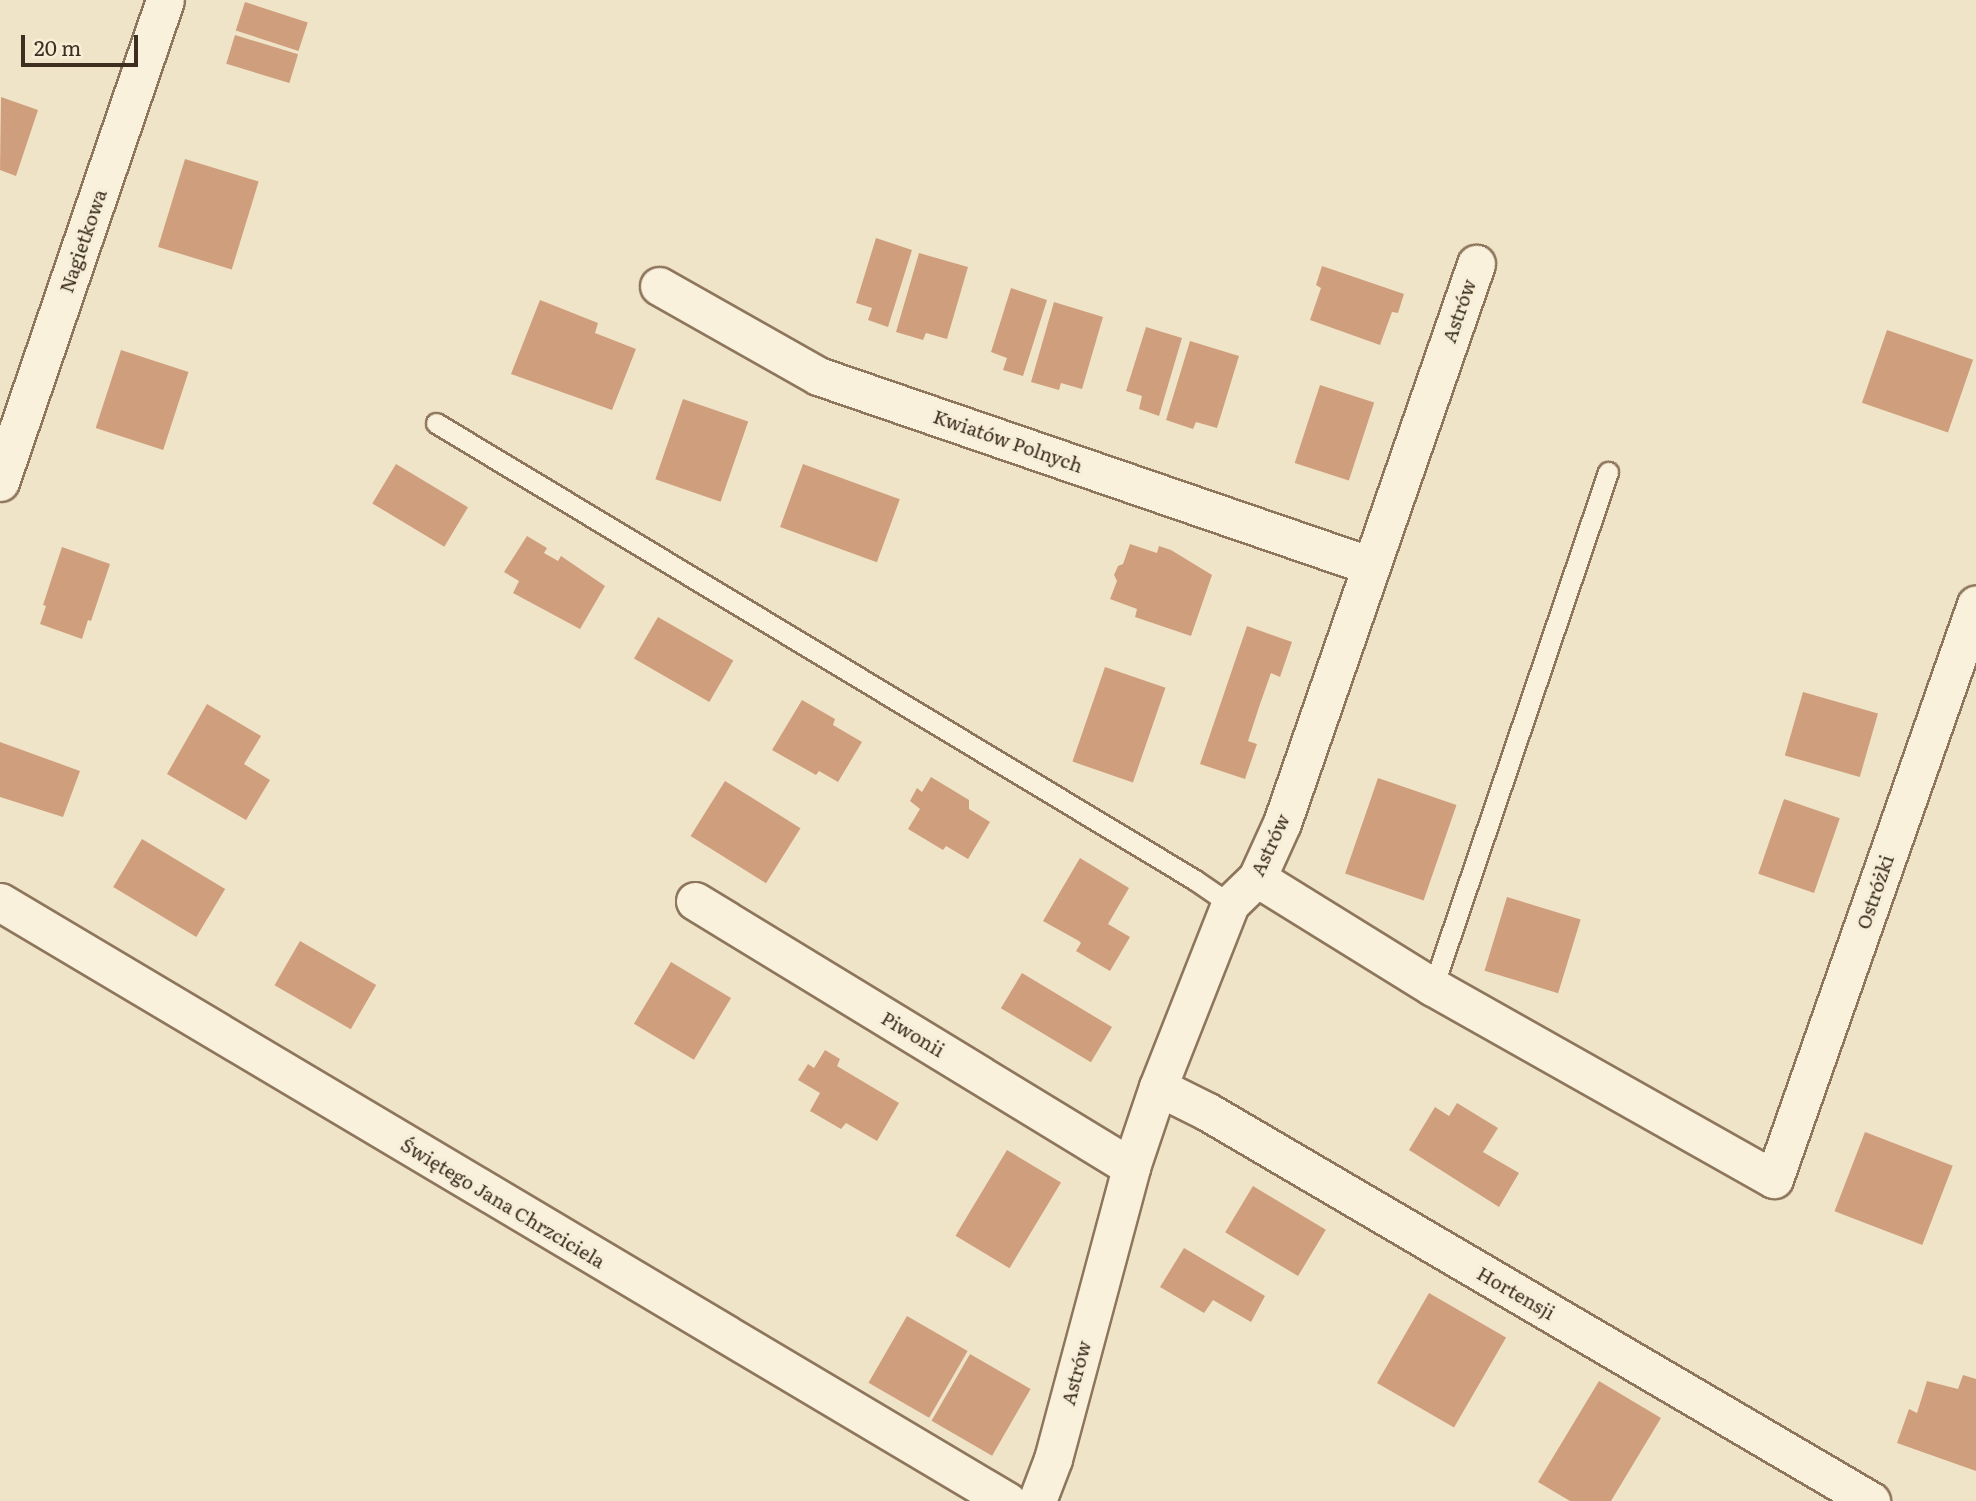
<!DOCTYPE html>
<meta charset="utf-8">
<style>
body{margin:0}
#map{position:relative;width:1976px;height:1501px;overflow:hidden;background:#f0e4c8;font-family:Literata,serif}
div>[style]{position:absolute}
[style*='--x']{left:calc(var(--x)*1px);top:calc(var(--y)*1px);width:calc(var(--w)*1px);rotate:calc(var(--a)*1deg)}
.building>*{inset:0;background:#cf9f7d;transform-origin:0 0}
.roads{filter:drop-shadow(2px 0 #8d765c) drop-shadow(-2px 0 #8d765c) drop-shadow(0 2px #8d765c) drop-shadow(0 -2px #8d765c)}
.service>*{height:19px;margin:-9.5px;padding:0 9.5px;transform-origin:9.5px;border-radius:9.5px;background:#faf1dc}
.minor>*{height:37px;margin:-18.5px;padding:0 18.5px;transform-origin:18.5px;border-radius:18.5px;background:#faf1dc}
span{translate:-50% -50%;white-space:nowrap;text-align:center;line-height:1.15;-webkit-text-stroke:6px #f7eed8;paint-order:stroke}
.street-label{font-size:19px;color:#3d2e20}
.scale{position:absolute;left:21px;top:35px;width:117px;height:32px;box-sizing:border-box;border:4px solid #3d2e20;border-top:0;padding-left:9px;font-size:21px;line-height:24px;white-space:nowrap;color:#3d2e20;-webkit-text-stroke:5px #f7eed8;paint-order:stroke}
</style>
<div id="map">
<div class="building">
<i style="left:245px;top:2px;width:66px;height:30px;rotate:18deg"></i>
<i style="left:235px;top:35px;width:66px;height:30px;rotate:17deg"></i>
<i style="clip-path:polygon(1px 97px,38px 110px,16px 176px,0 170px)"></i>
<i style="left:185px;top:159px;width:77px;height:92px;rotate:17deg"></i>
<i style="clip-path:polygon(876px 238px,912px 250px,888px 327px,868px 320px,872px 308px,856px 303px)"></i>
<i style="clip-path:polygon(919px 253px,968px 267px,947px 339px,926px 333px,923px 340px,896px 332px)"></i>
<i style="clip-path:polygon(1322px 266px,1404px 294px,1398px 313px,1392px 312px,1380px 345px,1310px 320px,1321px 288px,1316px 285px)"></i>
<i style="clip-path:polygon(1011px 288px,1047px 300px,1023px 376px,1003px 370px,1007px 358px,991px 352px)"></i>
<i style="clip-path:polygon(540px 300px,598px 323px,595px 333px,636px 349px,612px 410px,511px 374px)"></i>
<i style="clip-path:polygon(1054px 302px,1103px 317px,1082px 389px,1061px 383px,1059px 390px,1031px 382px)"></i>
<i style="clip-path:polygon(1146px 327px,1182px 338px,1159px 416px,1139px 409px,1142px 396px,1126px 391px)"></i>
<i style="left:1887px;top:330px;width:91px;height:77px;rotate:19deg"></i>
<i style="clip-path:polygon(1190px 341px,1239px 356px,1217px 428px,1196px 422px,1193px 429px,1166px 420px)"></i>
<i style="left:121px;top:350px;width:71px;height:82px;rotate:18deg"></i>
<i style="left:1320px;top:385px;width:57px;height:82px;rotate:18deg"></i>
<i style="left:683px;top:399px;width:69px;height:85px;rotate:19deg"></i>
<i style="left:396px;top:464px;width:84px;height:46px;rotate:31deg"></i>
<i style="left:803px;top:464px;width:103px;height:67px;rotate:20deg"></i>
<i style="clip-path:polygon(527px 536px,547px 548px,544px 553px,558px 561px,561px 556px,605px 586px,580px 629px,513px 593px,519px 581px,504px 572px)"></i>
<i style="clip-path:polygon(1130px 544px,1157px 553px,1159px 546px,1171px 550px,1212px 575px,1191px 636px,1135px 617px,1137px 609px,1110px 599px,1117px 581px,1114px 575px,1118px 566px,1123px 564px)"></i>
<i style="clip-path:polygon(62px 547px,110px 564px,91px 621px,88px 620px,82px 639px,40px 624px,46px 606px,43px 605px)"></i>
<i style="left:658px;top:617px;width:87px;height:48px;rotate:30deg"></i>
<i style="clip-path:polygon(1247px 626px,1292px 642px,1280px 677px,1271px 673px,1259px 707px,1248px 741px,1257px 744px,1245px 779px,1200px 764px)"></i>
<i style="left:1105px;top:667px;width:64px;height:100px;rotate:19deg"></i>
<i style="left:1803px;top:692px;width:78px;height:66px;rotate:16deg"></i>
<i style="clip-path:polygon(802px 700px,835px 719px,833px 725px,862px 742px,838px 782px,819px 771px,816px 775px,772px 750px)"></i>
<i style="clip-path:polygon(207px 704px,261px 736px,244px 764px,270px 780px,246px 820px,167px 774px)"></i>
<i style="clip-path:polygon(0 742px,80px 771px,63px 817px,0 797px)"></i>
<i style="clip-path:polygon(931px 777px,969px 800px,969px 809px,990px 822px,968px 859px,946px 846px,943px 850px,908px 829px,920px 809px,910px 801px,917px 788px,922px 792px)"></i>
<i style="left:1378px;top:778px;width:83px;height:101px;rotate:19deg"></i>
<i style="left:725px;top:781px;width:89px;height:65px;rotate:32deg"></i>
<i style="left:1784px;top:799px;width:59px;height:79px;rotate:19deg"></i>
<i style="left:142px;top:839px;width:97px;height:56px;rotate:31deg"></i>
<i style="clip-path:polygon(1080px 858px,1129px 888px,1108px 924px,1130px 937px,1110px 971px,1076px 951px,1081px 943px,1079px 941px,1043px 921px)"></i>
<i style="left:1507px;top:897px;width:77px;height:77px;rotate:17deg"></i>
<i style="left:300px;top:941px;width:88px;height:51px;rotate:30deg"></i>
<i style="left:671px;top:962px;width:70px;height:72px;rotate:31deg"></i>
<i style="left:1022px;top:973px;width:105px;height:41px;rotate:31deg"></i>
<i style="clip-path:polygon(825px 1050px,840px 1059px,837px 1066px,899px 1103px,877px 1141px,846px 1123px,841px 1129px,810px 1111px,820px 1093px,798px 1080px,808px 1064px,814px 1068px)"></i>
<i style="clip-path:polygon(1457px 1103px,1498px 1128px,1483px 1152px,1519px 1173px,1499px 1207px,1409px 1150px,1435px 1107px,1449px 1116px)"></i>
<i style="left:1865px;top:1132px;width:94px;height:85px;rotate:21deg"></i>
<i style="left:1007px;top:1150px;width:63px;height:100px;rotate:31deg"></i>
<i style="left:1253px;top:1186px;width:85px;height:54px;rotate:31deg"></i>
<i style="clip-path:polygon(1184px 1248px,1265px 1296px,1251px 1322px,1213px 1300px,1204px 1313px,1160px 1287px)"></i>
<i style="left:1429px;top:1293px;width:89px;height:104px;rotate:30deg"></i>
<i style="left:907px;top:1316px;width:70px;height:77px;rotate:30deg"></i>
<i style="left:970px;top:1354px;width:70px;height:77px;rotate:30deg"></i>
<i style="clip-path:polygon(1963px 1375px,1976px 1379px,1976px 1471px,1897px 1443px,1909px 1409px,1917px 1413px,1927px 1381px,1958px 1389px)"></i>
<i style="clip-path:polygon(1599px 1381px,1661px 1418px,1611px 1501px,1570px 1501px,1538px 1482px)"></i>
</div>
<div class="roads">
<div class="service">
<i style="--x:436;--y:423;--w:886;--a:31.05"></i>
<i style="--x:1195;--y:880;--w:42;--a:34.4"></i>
<i style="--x:1433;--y:987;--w:544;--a:-71.23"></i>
</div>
<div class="minor">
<i style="--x:659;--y:286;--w:183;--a:29.5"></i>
<i style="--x:818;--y:376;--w:585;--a:18.96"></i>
<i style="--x:0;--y:482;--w:509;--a:-71.1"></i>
<i style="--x:1257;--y:878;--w:207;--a:31.8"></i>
<i style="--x:1433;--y:987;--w:391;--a:29.4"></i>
<i style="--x:1774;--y:1179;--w:609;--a:-70.64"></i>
<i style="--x:695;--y:901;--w:511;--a:31.39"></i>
<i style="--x:0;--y:902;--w:1172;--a:30.75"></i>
<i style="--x:1158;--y:1087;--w:56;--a:26.6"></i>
<i style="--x:1208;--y:1112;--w:769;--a:30.4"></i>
<i style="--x:1037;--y:1501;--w:45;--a:-69.1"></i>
<i style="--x:1053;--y:1459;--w:302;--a:-75"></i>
<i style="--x:1131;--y:1167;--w:84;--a:-71.4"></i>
<i style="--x:1158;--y:1087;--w:197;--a:-68.5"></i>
<i style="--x:1230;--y:904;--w:37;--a:-44"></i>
<i style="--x:1257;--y:878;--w:60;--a:-65.6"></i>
<i style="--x:1282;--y:823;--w:592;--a:-70.86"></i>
</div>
</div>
<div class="street-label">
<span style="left:83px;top:241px;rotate:-71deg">Nagietkowa</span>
<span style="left:1459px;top:311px;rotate:-71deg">Astrów</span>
<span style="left:1008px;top:441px;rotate:19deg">Kwiatów Polnych</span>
<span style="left:1270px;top:845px;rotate:-65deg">Astrów</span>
<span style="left:1875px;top:892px;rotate:-71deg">Ostróżki</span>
<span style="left:913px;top:1034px;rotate:31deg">Piwonii</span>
<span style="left:503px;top:1203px;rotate:31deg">Świętego Jana Chrzciciela</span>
<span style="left:1516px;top:1293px;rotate:30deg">Hortensji</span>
<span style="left:1076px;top:1373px;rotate:-75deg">Astrów</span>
</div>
<div class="scale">20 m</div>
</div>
